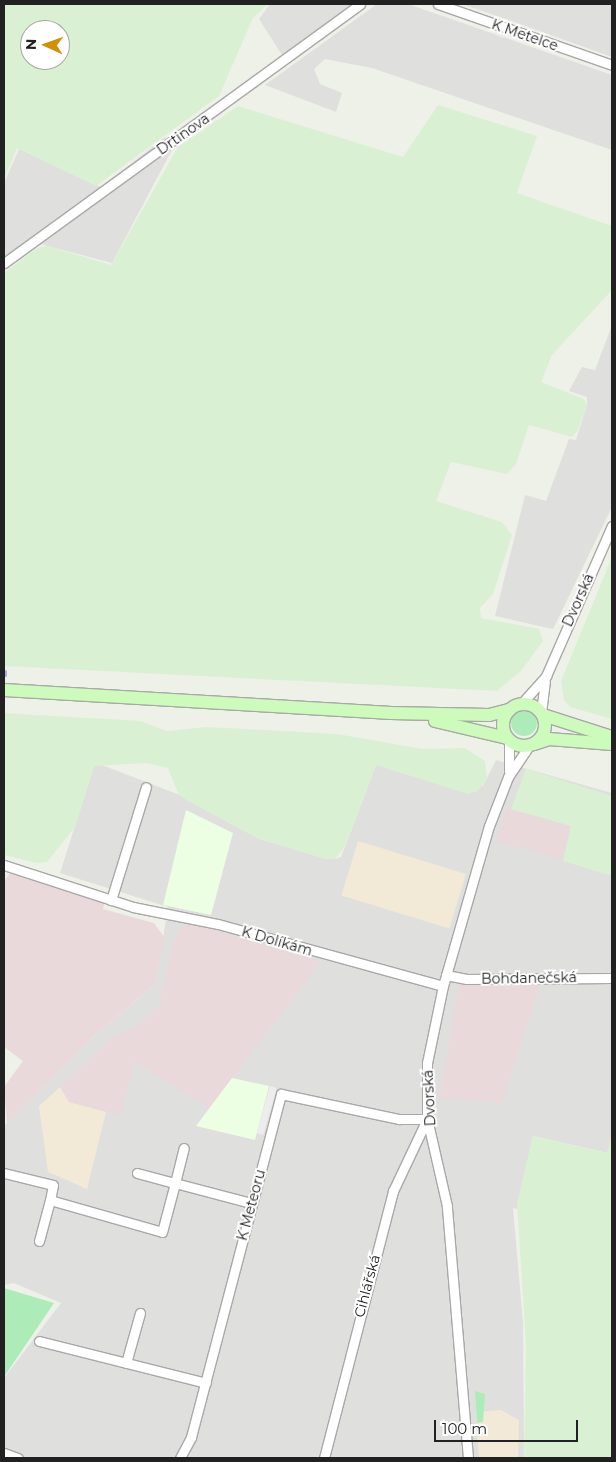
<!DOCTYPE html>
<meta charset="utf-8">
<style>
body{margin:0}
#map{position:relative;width:616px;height:1462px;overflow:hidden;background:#eef1e7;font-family:Montserrat,sans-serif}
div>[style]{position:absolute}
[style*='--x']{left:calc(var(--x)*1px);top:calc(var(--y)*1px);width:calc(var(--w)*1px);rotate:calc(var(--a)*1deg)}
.residential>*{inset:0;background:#dfdfde}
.commercial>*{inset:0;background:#f2ead7;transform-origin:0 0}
.industrial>*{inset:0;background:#ead9db;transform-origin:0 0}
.education>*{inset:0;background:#ecffe3}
.farmland>*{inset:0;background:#daf0d3}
.grass>*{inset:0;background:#adecb9}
.round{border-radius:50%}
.parking>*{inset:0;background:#ededed;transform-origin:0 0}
.stream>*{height:3px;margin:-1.5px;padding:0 1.5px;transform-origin:1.5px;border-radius:1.5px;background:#a7acdf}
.roads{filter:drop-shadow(1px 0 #a8a8a8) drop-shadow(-1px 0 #a8a8a8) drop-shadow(0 1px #a8a8a8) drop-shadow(0 -1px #a8a8a8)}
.minor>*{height:9px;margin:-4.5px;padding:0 4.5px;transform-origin:4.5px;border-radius:4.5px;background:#fff}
.secondary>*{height:12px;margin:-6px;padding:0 6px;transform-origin:6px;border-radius:6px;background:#cdfbbc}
.secondary>.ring{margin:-6px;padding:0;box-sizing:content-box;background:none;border:12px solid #cdfbbc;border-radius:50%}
span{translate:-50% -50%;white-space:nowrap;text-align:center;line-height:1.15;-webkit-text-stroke:4px #fff;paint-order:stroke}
.street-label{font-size:14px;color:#212121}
.frame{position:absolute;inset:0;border:5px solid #212121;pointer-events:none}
.north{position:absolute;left:20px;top:20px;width:50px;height:50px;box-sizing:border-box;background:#fff;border:1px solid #a6a6a6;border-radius:50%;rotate:272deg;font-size:14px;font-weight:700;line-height:20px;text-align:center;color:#212121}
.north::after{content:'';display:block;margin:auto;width:18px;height:22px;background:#d28f00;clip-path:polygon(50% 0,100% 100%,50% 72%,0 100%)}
.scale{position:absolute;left:434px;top:1420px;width:144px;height:22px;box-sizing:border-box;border:2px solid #212121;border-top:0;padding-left:6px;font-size:15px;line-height:18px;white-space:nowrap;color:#212121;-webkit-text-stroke:4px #fff;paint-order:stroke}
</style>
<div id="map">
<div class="residential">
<i style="clip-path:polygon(270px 4px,353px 4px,282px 55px,259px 19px)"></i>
<i style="clip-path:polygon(377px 4px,408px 4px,612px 75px,612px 150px,372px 68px,325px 59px,314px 69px,320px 84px,342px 93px,336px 112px,265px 85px)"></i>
<i style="clip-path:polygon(462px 4px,612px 4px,612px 57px,509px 20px)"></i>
<i style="clip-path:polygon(165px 137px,172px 150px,112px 263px,40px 244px,4px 270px,4px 183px,19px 149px,101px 187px)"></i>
<i style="clip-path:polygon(612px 325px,612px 507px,553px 629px,495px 616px,525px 495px,546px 501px,569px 439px,576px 440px,587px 405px,587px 397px,569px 391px,582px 367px,595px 370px)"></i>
<i style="clip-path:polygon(496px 760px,612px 793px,612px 1134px,608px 1153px,533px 1136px,518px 1209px,513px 1208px,523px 1323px,524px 1458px,4px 1458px,4px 1378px,61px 1303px,14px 1283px,4px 1285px,4px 1126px,96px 1034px,156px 983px,168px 907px,60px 873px,94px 766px,102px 765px,180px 795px,259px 839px,335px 859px,341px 857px,376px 765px,483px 786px)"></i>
</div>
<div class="commercial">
<i style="left:358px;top:841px;width:113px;height:57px;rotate:17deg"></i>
<i style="clip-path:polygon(60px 1087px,69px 1102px,106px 1112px,87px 1189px,48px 1172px,39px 1106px)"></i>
<i style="clip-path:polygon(501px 1410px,519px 1420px,518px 1458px,479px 1458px,476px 1412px)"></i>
</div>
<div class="industrial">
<i style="left:506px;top:808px;width:67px;height:35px;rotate:15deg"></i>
<i style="clip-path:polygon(12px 871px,105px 900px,103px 909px,154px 923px,164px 937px,156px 983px,96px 1034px,7px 1124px,4px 1087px,23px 1061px,4px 1047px,4px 881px)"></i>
<i style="clip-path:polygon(192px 923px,321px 962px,209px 1108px,134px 1061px,121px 1115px,69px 1102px,60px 1087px,112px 1038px,136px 1027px,159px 1006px,173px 944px,181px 928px)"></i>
<i style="clip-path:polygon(488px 981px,540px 984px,502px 1103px,440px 1098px,459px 984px)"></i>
</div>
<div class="education">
<i style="clip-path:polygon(186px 810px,233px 833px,211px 915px,163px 905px)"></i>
<i style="clip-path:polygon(232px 1078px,269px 1086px,255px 1140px,196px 1126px)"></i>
</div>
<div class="farmland">
<i style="clip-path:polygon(evenodd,4px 4px,268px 4px,253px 18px,219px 96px,96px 186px,17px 148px,4px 179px,4px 4px,30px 30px,60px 30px,60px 60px,30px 60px,30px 30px)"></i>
<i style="clip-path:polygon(438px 105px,537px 136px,517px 193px,612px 226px,612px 290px,552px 355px,541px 382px,584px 399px,587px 405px,578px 430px,572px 437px,529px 425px,516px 464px,507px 474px,451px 462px,436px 501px,502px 522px,512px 535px,493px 594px,480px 608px,481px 618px,539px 629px,543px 641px,521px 671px,497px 691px,4px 666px,4px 273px,37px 248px,47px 246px,111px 265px,178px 147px,238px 106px,403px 157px)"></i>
<i style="clip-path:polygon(612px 557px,612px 719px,570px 707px,564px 700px,561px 681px)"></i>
<i style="clip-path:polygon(4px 713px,140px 721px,167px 731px,206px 727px,337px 734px,423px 749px,465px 748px,485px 761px,487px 779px,478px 791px,468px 794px,376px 765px,344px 848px,335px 859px,325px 859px,259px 839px,186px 800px,178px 793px,168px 768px,146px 763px,94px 766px,75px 827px,47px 862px,36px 863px,4px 855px)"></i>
<i style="clip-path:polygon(526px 769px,612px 796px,612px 876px,563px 861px,571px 826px,511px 809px)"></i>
<i style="clip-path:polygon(612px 1134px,612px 1458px,524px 1458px,526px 1344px,517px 1203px,533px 1136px,607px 1153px)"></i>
</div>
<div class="grass">
<i class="round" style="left:511px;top:710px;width:26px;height:26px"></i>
<i style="clip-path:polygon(4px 1288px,54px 1303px,4px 1377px)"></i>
<i style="clip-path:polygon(475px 1391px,485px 1394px,483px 1422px,477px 1423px)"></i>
</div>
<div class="parking">
<i style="left:270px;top:1086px;width:7px;height:49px;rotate:16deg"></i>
</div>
<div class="stream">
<i style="--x:5;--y:675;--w:4;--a:-90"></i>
</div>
<div class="roads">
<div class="minor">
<i style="--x:438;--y:4;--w:184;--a:19.3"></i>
<i style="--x:4;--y:263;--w:440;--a:-36"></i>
<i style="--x:521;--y:704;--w:38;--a:-48"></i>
<i style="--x:546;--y:676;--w:164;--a:-66.3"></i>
<i style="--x:541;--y:713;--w:32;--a:-83"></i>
<i style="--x:509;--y:771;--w:31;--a:-90"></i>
<i style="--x:4;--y:865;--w:136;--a:18"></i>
<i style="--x:133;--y:907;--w:87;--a:11.3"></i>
<i style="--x:218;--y:924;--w:233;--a:15.4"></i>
<i style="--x:111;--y:900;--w:118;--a:-72.8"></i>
<i style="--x:446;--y:975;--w:21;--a:11"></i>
<i style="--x:467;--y:979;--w:145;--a:-0.4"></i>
<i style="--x:4;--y:1173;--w:50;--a:13.8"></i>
<i style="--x:53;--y:1185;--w:15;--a:101"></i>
<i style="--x:137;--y:1173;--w:39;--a:15"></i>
<i style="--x:175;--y:1183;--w:36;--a:-76"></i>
<i style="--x:39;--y:1241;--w:42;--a:-75"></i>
<i style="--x:50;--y:1200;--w:116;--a:15.9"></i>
<i style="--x:162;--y:1232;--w:51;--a:-75.1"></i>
<i style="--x:175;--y:1183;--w:79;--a:14.7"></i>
<i style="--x:39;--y:1341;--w:172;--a:14.1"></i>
<i style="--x:126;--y:1363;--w:52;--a:-74.4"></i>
<i style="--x:4;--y:1453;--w:15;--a:20"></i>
<i style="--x:180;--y:1458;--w:24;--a:-62"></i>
<i style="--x:191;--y:1437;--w:355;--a:-75.3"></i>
<i style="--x:281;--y:1094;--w:121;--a:12"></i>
<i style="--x:399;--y:1119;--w:28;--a:0"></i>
<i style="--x:324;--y:1458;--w:276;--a:-75.5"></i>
<i style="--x:393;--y:1191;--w:80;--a:-64.7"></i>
<i style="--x:468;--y:1458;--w:253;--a:-94.8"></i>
<i style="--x:447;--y:1206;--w:89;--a:-102.9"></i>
<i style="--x:427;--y:1119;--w:56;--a:-90"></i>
<i style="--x:427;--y:1063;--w:79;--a:-78.3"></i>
<i style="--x:443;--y:986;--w:166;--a:-74"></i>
<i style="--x:489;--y:826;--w:53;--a:-68.8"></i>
<i style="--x:508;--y:777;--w:37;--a:-56"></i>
</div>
<div class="secondary">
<i style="--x:4;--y:690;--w:388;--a:3.4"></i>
<i style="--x:391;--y:713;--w:98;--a:1.2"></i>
<i style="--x:489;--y:715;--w:21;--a:-14"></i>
<i class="ring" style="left:503px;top:704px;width:30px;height:30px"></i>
<i style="--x:543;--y:715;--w:72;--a:17.7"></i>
<i style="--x:435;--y:721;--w:74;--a:13.3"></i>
<i style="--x:534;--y:744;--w:16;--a:-18"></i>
<i style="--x:549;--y:739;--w:63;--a:4.5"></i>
</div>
</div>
<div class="street-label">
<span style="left:525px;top:35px;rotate:19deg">K Metelce</span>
<span style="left:183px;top:134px;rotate:-35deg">Drtinova</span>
<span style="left:578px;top:600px;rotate:-66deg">Dvorská</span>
<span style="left:277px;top:941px;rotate:16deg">K Dolíkám</span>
<span style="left:529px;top:978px;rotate:-1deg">Bohdanečská</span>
<span style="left:429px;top:1098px;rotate:-93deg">Dvorská</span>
<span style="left:251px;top:1205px;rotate:-75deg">K Meteoru</span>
<span style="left:367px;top:1286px;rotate:-75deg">Cihlářská</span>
</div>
<div class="frame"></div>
<div class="north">N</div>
<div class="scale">100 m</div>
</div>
